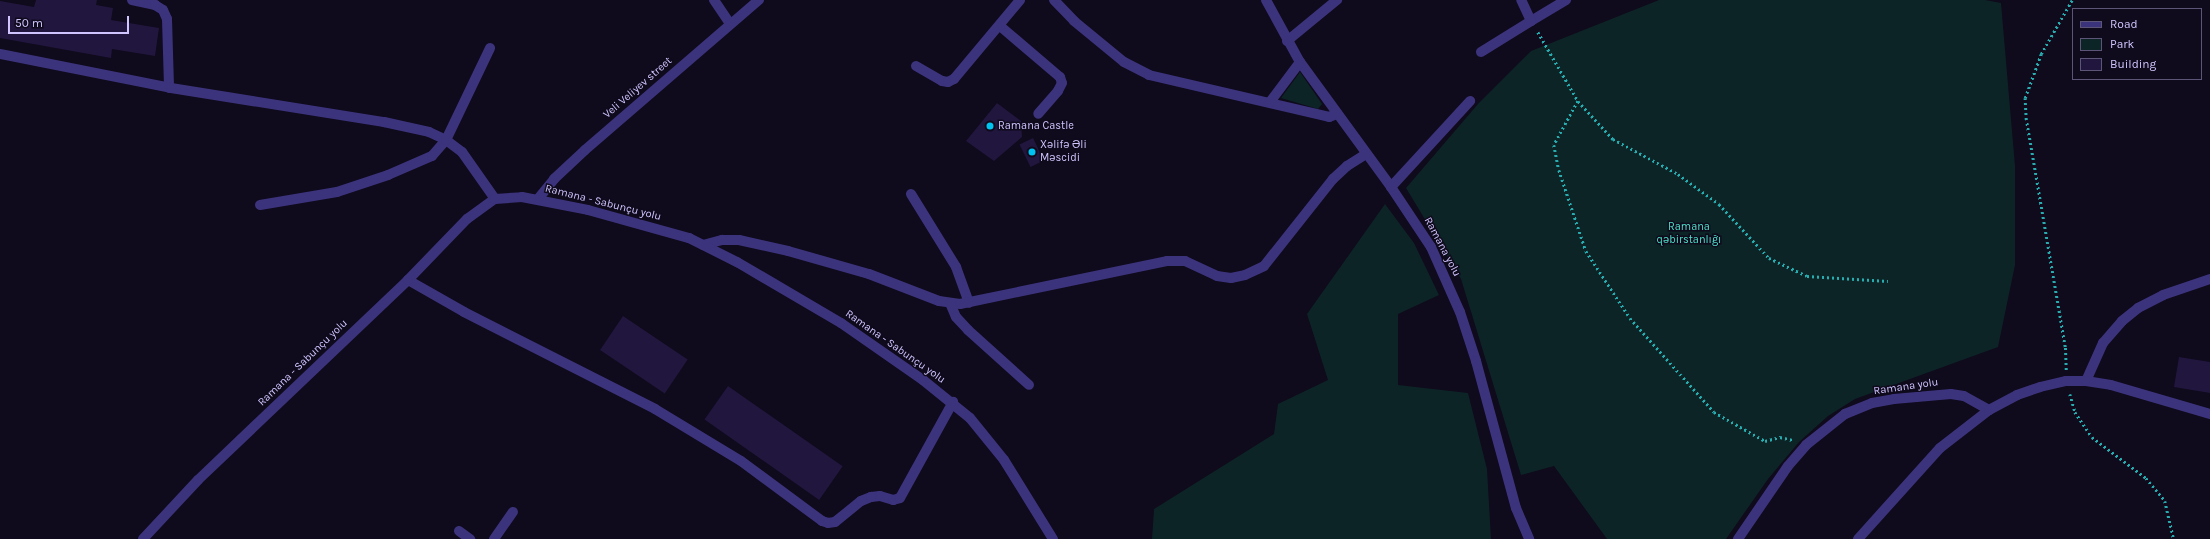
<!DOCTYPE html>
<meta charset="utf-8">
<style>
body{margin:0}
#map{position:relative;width:2210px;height:539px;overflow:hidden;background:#0f0a1c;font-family:Karla,sans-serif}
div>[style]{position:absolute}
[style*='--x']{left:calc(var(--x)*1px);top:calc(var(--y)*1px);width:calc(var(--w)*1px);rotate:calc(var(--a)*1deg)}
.green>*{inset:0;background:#0d2426}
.building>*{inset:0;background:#21163d;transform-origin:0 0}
.path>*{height:2.5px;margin-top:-1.25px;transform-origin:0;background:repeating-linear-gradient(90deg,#27acb0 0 2px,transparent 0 5px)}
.minor>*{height:10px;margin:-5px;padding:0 5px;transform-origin:5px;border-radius:5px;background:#3c337d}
.dots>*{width:11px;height:11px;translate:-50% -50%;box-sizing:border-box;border:2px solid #0f0a1c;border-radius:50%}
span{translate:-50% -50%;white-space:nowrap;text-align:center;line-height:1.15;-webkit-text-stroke:3px #0f0a1c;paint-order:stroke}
.street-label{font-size:11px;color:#d1c5ff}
.poi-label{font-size:11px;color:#d1c5ff}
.left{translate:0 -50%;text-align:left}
.park-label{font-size:11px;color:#4de2cb}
.legend{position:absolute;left:2072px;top:8px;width:130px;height:72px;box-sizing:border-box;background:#0f0a1c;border:1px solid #5d5577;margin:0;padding:5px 7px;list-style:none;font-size:12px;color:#d1c5ff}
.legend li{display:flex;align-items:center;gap:8px;height:20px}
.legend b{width:20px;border:1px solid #5d5577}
.scale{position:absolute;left:8px;top:16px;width:121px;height:18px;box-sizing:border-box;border:2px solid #d1c5ff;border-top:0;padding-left:5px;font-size:12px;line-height:14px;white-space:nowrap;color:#d1c5ff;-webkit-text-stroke:3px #0f0a1c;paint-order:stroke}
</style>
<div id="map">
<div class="green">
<i style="clip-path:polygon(1659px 0,1985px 0,2001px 3px,2015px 166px,2015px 265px,1998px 347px,1855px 399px,1828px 416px,1799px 442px,1768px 479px,1726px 539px,1607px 539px,1554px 466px,1521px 475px,1461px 279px,1406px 188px,1478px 104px,1531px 51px)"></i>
<i style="clip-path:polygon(1300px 72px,1322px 104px,1318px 109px,1281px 98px)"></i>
<i style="clip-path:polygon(1385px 204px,1414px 243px,1439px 295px,1398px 314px,1398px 385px,1468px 393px,1487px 469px,1491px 539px,1152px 539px,1154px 509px,1274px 434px,1278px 404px,1328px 380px,1307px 314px)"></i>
</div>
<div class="building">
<i style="clip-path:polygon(36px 0,97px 0,96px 5px,113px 8px,111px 20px,159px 28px,155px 56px,112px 49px,111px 58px,0 38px,0 1px,34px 7px)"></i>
<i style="clip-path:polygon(997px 103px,1021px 121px,1022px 137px,994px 161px,966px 141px)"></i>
<i style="left:1033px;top:138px;width:25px;height:15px;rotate:64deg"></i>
<i style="left:623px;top:316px;width:78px;height:41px;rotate:34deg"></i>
<i style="clip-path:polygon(2179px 357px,2210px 362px,2210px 393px,2174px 387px)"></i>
<i style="left:728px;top:386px;width:140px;height:41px;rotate:35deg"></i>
</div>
<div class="path">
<i style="--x:1538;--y:32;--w:80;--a:59.9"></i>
<i style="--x:1578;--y:101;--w:52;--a:47.4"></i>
<i style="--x:1613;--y:139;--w:74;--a:28.3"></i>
<i style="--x:1678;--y:174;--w:51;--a:36.2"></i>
<i style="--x:1719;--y:204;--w:74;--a:47.2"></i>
<i style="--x:1769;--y:258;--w:42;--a:25.3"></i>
<i style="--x:1807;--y:276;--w:81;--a:3.5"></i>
<i style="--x:1578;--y:101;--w:50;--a:118.6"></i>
<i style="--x:1554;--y:145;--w:25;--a:79"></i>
<i style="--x:1559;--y:170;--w:85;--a:71.6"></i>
<i style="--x:1586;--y:251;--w:80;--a:56.7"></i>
<i style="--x:1630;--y:318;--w:126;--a:48.2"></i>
<i style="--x:1714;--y:412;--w:59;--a:29.6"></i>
<i style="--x:1765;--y:441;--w:16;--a:-15"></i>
<i style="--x:1780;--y:437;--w:13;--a:13"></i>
<i style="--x:2066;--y:370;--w:23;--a:-92"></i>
<i style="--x:2065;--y:347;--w:230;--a:-99.7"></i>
<i style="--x:2026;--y:120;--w:22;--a:-93"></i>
<i style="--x:2025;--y:98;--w:47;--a:-70"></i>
<i style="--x:2041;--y:54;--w:62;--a:-60.1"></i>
<i style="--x:2070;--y:394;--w:19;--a:74"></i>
<i style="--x:2075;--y:412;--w:30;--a:56"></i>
<i style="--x:2092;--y:437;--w:68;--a:37.2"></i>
<i style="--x:2146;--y:478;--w:30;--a:50"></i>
<i style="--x:2165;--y:501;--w:39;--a:77"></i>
</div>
<div class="minor">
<i style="--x:132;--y:0;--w:24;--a:12"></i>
<i style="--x:155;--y:5;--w:9;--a:32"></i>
<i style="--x:163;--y:10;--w:10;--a:66"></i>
<i style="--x:167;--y:19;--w:69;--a:88.3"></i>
<i style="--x:714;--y:0;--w:29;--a:56"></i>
<i style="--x:1054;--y:0;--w:29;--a:46"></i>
<i style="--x:1074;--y:21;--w:65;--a:39.4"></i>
<i style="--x:1124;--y:62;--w:28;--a:27"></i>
<i style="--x:1149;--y:75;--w:185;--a:13.1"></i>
<i style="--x:1329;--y:117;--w:9;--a:-21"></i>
<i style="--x:1266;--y:0;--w:71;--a:61.3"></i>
<i style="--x:1300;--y:62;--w:155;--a:53.9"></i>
<i style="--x:1391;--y:187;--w:72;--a:56.3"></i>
<i style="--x:1431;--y:247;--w:71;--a:66"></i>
<i style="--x:1460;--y:312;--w:52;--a:71.9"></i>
<i style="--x:1476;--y:361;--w:152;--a:74.8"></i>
<i style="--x:1516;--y:508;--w:34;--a:67"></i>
<i style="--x:1531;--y:21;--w:41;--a:-31"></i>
<i style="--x:1000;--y:26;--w:79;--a:40.4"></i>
<i style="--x:1060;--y:77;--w:6;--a:72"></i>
<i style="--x:1062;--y:83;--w:9;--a:117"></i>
<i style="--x:1058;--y:91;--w:30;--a:131"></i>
<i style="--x:1287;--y:41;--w:65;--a:-39.4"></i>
<i style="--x:1481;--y:52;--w:59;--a:-31.8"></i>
<i style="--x:1531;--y:21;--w:23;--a:-115"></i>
<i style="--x:0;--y:54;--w:174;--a:11.2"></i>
<i style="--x:171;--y:88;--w:216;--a:9.1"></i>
<i style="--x:384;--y:122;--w:46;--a:12.5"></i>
<i style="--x:429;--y:132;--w:19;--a:25"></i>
<i style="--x:446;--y:140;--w:20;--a:37"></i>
<i style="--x:462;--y:152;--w:57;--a:54.9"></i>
<i style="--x:916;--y:66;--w:30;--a:30"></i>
<i style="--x:942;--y:81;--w:6;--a:9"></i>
<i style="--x:948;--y:82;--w:7;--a:-27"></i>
<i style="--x:954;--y:79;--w:103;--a:-50.1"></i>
<i style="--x:1270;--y:102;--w:50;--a:-53.1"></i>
<i style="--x:1391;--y:187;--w:117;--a:-47.4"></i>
<i style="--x:911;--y:194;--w:86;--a:58.3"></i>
<i style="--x:956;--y:267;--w:38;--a:70"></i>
<i style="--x:538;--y:199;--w:26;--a:-51"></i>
<i style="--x:554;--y:179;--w:42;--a:-43.1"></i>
<i style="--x:585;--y:150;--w:230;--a:-40.8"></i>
<i style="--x:260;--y:205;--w:78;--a:-9.6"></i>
<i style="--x:337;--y:192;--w:54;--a:-18.4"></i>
<i style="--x:388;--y:175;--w:48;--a:-23.4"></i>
<i style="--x:432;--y:156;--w:21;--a:-49"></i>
<i style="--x:446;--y:140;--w:102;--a:-64.4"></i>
<i style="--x:703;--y:245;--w:20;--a:-15"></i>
<i style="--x:722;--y:240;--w:17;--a:0"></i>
<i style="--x:739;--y:240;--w:50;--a:12.7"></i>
<i style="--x:788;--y:251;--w:84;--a:15.9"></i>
<i style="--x:869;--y:274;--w:75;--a:21.1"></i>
<i style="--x:939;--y:301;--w:21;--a:8"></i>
<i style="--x:960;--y:304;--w:211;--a:-11.7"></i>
<i style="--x:1167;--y:261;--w:18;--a:0"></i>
<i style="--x:1185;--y:261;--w:35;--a:25"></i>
<i style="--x:1217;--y:276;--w:14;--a:8"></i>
<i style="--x:1231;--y:278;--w:14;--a:-12"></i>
<i style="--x:1245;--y:275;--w:21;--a:-25"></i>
<i style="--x:1264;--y:266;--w:111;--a:-51.6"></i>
<i style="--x:1333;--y:179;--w:19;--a:-43"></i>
<i style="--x:1347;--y:166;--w:22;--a:-32"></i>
<i style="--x:408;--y:280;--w:64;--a:29.7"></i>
<i style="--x:464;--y:312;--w:214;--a:26.9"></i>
<i style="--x:655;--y:409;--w:100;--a:31.2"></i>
<i style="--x:741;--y:461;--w:101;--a:36.5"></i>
<i style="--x:822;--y:521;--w:6;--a:18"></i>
<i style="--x:828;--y:523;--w:7;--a:-8"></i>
<i style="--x:835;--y:522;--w:33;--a:-39"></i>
<i style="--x:861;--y:501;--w:11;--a:-22"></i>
<i style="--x:871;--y:497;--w:9;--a:-6"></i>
<i style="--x:880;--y:496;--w:14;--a:17"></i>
<i style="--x:893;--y:500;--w:7;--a:-16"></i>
<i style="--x:900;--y:498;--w:110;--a:-61.1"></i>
<i style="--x:950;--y:303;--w:15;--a:67"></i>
<i style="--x:956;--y:317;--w:18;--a:47"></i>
<i style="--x:968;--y:330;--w:82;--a:42"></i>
<i style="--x:2086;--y:381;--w:42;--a:-65.9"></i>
<i style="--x:2103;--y:343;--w:29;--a:-49"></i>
<i style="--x:2122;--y:321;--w:21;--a:-39"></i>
<i style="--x:2138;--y:308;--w:28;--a:-27"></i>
<i style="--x:2163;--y:295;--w:50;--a:-18.8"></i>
<i style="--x:459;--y:531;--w:14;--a:36"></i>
<i style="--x:143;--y:539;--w:81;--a:-47"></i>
<i style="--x:198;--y:480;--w:290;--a:-43.6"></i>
<i style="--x:408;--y:280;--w:85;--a:-46"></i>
<i style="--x:467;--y:219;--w:34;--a:-36"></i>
<i style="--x:495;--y:199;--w:27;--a:-4"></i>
<i style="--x:522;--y:197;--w:67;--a:11.1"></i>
<i style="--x:588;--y:210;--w:105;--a:15.5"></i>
<i style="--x:689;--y:238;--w:54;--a:26.6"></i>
<i style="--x:737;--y:262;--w:121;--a:30.4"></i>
<i style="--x:841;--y:323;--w:100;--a:34.8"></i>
<i style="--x:923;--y:380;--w:60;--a:39"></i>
<i style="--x:970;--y:418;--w:54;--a:51"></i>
<i style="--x:1004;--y:460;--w:93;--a:58.2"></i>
<i style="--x:494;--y:539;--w:33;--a:-55"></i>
<i style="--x:1738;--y:539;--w:88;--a:-55.6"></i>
<i style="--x:1788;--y:466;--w:28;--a:-49"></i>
<i style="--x:1806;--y:445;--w:50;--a:-38.5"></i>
<i style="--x:1845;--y:414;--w:29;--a:-22"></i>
<i style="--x:1872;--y:403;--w:22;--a:-10"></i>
<i style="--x:1894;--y:399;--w:57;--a:-5"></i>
<i style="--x:1951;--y:394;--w:13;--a:9"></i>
<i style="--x:1964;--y:396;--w:29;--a:29"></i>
<i style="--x:1858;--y:539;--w:122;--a:-48"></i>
<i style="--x:1940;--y:448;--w:62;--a:-37.8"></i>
<i style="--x:1989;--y:410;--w:32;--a:-28"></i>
<i style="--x:2017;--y:395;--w:24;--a:-19"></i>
<i style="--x:2040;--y:387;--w:27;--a:-13"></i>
<i style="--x:2066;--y:381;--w:20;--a:0"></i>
<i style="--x:2086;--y:381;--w:25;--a:9"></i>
<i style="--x:2111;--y:385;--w:103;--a:16.3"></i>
</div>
<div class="dots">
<i style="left:990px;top:126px;background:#00c2f0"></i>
<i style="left:1032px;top:152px;background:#00c2f0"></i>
</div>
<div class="street-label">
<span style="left:638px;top:88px;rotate:-41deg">Veli Veliyev street</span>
<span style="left:603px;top:203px;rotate:14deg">Ramana - Sabunçu yolu</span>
<span style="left:1442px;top:247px;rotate:62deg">Ramana yolu</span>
<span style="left:895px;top:347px;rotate:35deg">Ramana - Sabunçu yolu</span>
<span style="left:303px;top:363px;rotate:-44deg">Ramana - Sabunçu yolu</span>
<span style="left:1906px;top:387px;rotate:-8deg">Ramana yolu</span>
</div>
<div class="poi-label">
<span class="left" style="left:998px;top:126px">Ramana Castle</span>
<span class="left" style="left:1040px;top:152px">Xəlifə Əli<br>Məscidi</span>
</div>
<div class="park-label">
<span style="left:1689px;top:234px">Ramana<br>qəbirstanlığı</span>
</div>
<ul class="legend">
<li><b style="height:5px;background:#3c337d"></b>Road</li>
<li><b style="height:11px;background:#0d2426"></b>Park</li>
<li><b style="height:11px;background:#21163d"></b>Building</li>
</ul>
<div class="scale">50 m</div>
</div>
